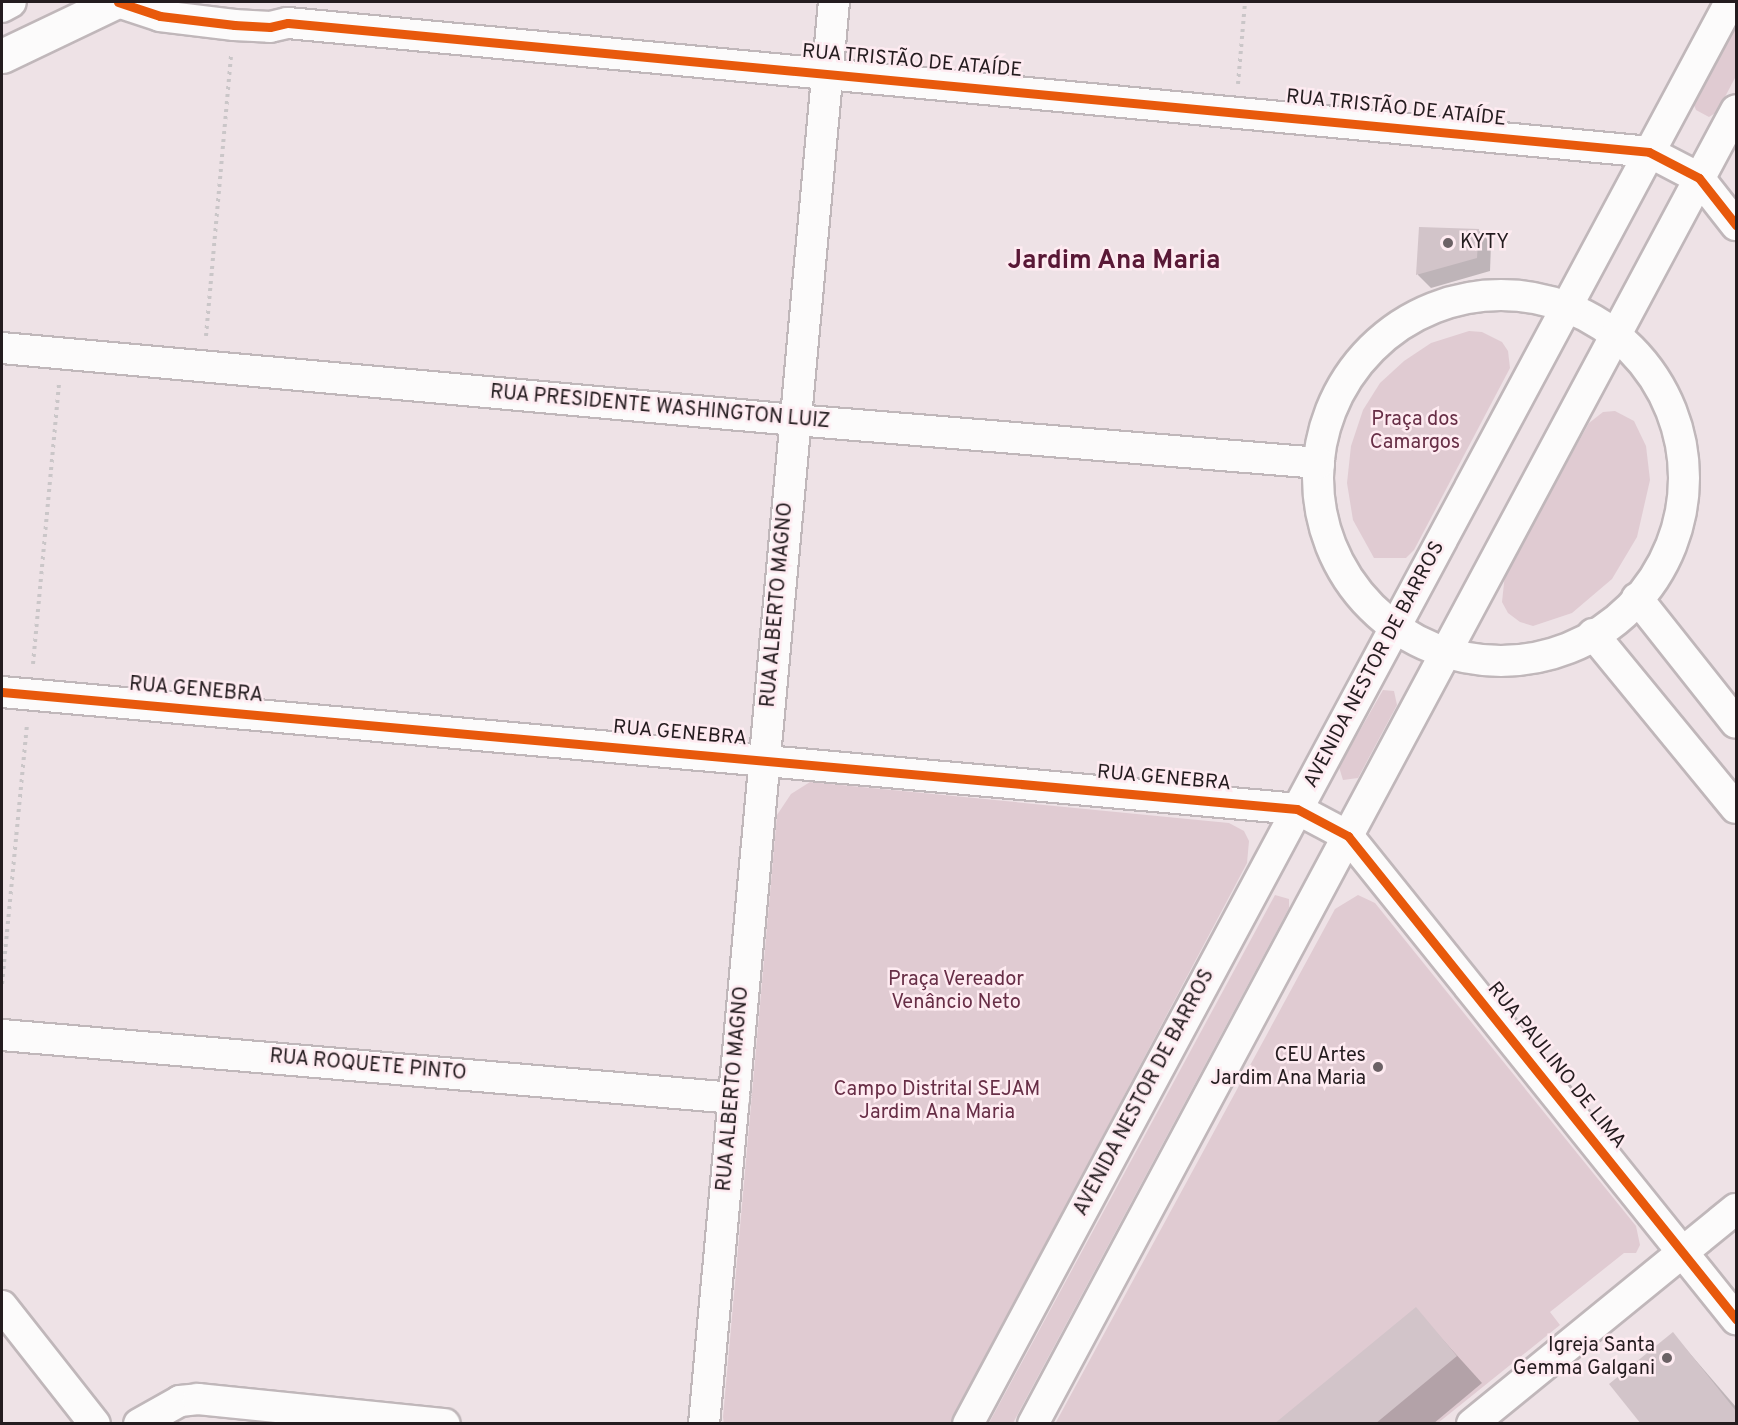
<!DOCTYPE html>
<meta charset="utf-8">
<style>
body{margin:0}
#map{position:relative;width:1738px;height:1425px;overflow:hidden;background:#eee2e6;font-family:Overpass,sans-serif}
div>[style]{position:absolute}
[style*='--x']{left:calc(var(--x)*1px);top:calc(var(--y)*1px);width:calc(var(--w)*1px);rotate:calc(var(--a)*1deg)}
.green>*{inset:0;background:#e0cbd2}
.shadow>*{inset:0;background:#0003}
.building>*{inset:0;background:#d2c4c9}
.path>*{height:4px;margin-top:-2px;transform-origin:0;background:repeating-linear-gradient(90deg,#cac6c8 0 3px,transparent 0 7.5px)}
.roads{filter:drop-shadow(2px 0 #c0b7ba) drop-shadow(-2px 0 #c0b7ba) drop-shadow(0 2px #c0b7ba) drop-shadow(0 -2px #c0b7ba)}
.minor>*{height:30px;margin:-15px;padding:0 15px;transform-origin:15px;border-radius:15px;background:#fcfbfb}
.minor>.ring{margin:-15px;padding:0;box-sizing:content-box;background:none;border:30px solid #fcfbfb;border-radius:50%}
.major>*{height:33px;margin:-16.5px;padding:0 16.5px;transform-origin:16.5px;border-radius:16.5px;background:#fcfbfb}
.cycleway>*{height:9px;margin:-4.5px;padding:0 4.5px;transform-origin:4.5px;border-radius:4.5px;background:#e8590c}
.dots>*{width:16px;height:16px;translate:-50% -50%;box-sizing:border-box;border:3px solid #feebf1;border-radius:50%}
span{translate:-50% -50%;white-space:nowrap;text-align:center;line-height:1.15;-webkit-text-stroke:5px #feebf1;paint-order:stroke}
.street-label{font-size:20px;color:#241c1f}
.poi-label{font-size:20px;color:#241c1f}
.left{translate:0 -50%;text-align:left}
.right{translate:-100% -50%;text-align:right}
.park-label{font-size:20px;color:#672e46}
.district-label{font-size:26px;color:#591836;font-weight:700}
.frame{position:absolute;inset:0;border:3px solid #241c1f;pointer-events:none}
</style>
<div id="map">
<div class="green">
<i style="clip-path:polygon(1736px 16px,1736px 76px,1717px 112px,1709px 117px,1696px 110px,1692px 100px)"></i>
<i style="clip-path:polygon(1469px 331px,1482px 332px,1502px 342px,1508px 351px,1510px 368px,1414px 550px,1406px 558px,1374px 558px,1353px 520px,1347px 483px,1351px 446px,1363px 410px,1380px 383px,1404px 361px,1431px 343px)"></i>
<i style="clip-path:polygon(1615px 411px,1634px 421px,1646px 446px,1650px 480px,1637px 537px,1612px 579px,1572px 613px,1533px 626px,1520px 622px,1508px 613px,1502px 602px,1505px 574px,1589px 423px,1603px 412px)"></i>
<i style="clip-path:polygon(1383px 690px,1394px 691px,1397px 705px,1358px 778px,1343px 780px,1339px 767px)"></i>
<i style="clip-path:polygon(810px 782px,1229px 823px,1244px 831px,1249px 841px,1247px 863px,951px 1423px,724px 1424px,723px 1417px,777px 815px,791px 794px)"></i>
<i style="clip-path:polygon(1275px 895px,1289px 899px,1289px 908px,1013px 1423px,989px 1423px)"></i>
<i style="clip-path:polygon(1358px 895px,1375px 903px,1636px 1226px,1640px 1245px,1636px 1253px,1624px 1253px,1550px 1312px,1560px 1325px,1438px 1423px,1055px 1424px,1335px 909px)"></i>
</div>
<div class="shadow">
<i style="clip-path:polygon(1420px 229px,1478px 230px,1491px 243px,1490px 271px,1431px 288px,1418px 275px)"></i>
<i style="clip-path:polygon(1415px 1309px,1482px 1383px,1433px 1424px,1276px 1424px)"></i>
<i style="clip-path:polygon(1673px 1334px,1736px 1407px,1736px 1424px,1643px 1424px)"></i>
</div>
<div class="building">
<i style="clip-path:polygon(1419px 227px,1479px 229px,1477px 258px,1416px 275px)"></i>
<i style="clip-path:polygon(1416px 1307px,1457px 1356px,1375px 1424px,1274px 1424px)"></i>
<i style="clip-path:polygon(1673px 1332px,1736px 1411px,1736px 1424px,1641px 1424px,1609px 1384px)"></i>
</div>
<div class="path">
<i style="--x:1238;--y:84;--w:82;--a:-85.1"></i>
<i style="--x:206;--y:336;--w:283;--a:-84.9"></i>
<i style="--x:33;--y:664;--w:281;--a:-84.7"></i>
<i style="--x:2;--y:984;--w:260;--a:-84.5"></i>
</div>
<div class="roads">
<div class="minor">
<i style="--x:118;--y:2;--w:44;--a:18.4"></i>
<i style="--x:160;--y:16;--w:75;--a:6.9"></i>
<i style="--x:234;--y:25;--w:36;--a:3"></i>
<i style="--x:270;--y:27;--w:18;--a:-13"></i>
<i style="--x:288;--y:23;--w:1367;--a:5.41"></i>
<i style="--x:1649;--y:152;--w:56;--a:27.5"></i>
<i style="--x:1699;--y:178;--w:60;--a:51.8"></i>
<i style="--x:2;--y:7;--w:10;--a:-29"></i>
<i class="ring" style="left:1318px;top:295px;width:336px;height:336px"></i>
<i style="--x:2;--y:348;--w:796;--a:5.19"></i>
<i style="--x:795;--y:420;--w:526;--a:4.69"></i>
<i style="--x:1637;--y:598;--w:159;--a:51.6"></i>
<i style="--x:1593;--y:634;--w:225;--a:50.6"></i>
<i style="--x:2;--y:692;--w:1300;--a:5.16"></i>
<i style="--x:1297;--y:809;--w:58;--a:27.9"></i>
<i style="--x:1348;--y:836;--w:620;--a:51.22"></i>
<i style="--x:2;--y:1035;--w:735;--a:4.92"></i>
<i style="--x:2;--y:1306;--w:150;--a:51.8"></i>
<i style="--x:139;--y:1424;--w:47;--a:-29.3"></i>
<i style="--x:180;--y:1401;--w:18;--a:-6"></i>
<i style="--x:198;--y:1399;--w:248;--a:5.8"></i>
<i style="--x:704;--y:1424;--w:1428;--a:-84.78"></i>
<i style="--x:968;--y:1424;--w:1613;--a:-61.81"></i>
<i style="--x:1033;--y:1424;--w:1490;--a:-61.85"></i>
<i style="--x:1472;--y:1424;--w:340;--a:-39.2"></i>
</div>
<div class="major">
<i style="--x:2;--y:56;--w:125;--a:-25.5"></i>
</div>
</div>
<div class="cycleway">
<i style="--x:118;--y:2;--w:44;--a:18.4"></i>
<i style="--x:160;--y:16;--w:75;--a:6.9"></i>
<i style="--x:234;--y:25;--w:36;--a:3"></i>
<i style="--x:270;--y:27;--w:18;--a:-13"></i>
<i style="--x:288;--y:23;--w:1367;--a:5.41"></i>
<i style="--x:1649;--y:152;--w:56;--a:27.5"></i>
<i style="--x:1699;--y:178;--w:60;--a:51.8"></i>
<i style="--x:2;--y:692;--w:1300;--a:5.16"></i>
<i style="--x:1297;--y:809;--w:58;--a:27.9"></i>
<i style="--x:1348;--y:836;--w:620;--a:51.22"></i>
</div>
<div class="dots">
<i style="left:1448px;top:243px;background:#6b6165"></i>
<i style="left:1378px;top:1067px;background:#6b6165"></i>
<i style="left:1667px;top:1358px;background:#6b6165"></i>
</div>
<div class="street-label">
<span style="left:912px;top:62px;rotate:5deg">RUA TRISTÃO DE ATAÍDE</span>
<span style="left:1396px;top:109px;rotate:6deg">RUA TRISTÃO DE ATAÍDE</span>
<span style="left:660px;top:408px;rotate:5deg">RUA PRESIDENTE WASHINGTON LUIZ</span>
<span style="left:778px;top:605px;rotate:-85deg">RUA ALBERTO MAGNO</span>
<span style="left:1375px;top:665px;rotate:-62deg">AVENIDA NESTOR DE BARROS</span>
<span style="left:196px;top:691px;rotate:5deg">RUA GENEBRA</span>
<span style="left:680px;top:734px;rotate:5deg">RUA GENEBRA</span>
<span style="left:1164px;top:779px;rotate:5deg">RUA GENEBRA</span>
<span style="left:368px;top:1066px;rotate:5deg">RUA ROQUETE PINTO</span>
<span style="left:1556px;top:1066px;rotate:51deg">RUA PAULINO DE LIMA</span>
<span style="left:734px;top:1089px;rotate:-85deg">RUA ALBERTO MAGNO</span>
<span style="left:1145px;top:1093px;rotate:-62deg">AVENIDA NESTOR DE BARROS</span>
</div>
<div class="poi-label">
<span class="left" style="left:1460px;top:243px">KYTY</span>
<span class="right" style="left:1366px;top:1068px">CEU Artes<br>Jardim Ana Maria</span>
<span class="right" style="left:1655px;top:1358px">Igreja Santa<br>Gemma Galgani</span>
</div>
<div class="park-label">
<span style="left:1415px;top:432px">Praça dos<br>Camargos</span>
<span style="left:956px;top:992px">Praça Vereador<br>Venâncio Neto</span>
<span style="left:937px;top:1102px">Campo Distrital SEJAM<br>Jardim Ana Maria</span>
</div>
<div class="district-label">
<span style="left:1114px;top:262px">Jardim Ana Maria</span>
</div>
<div class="frame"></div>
</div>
